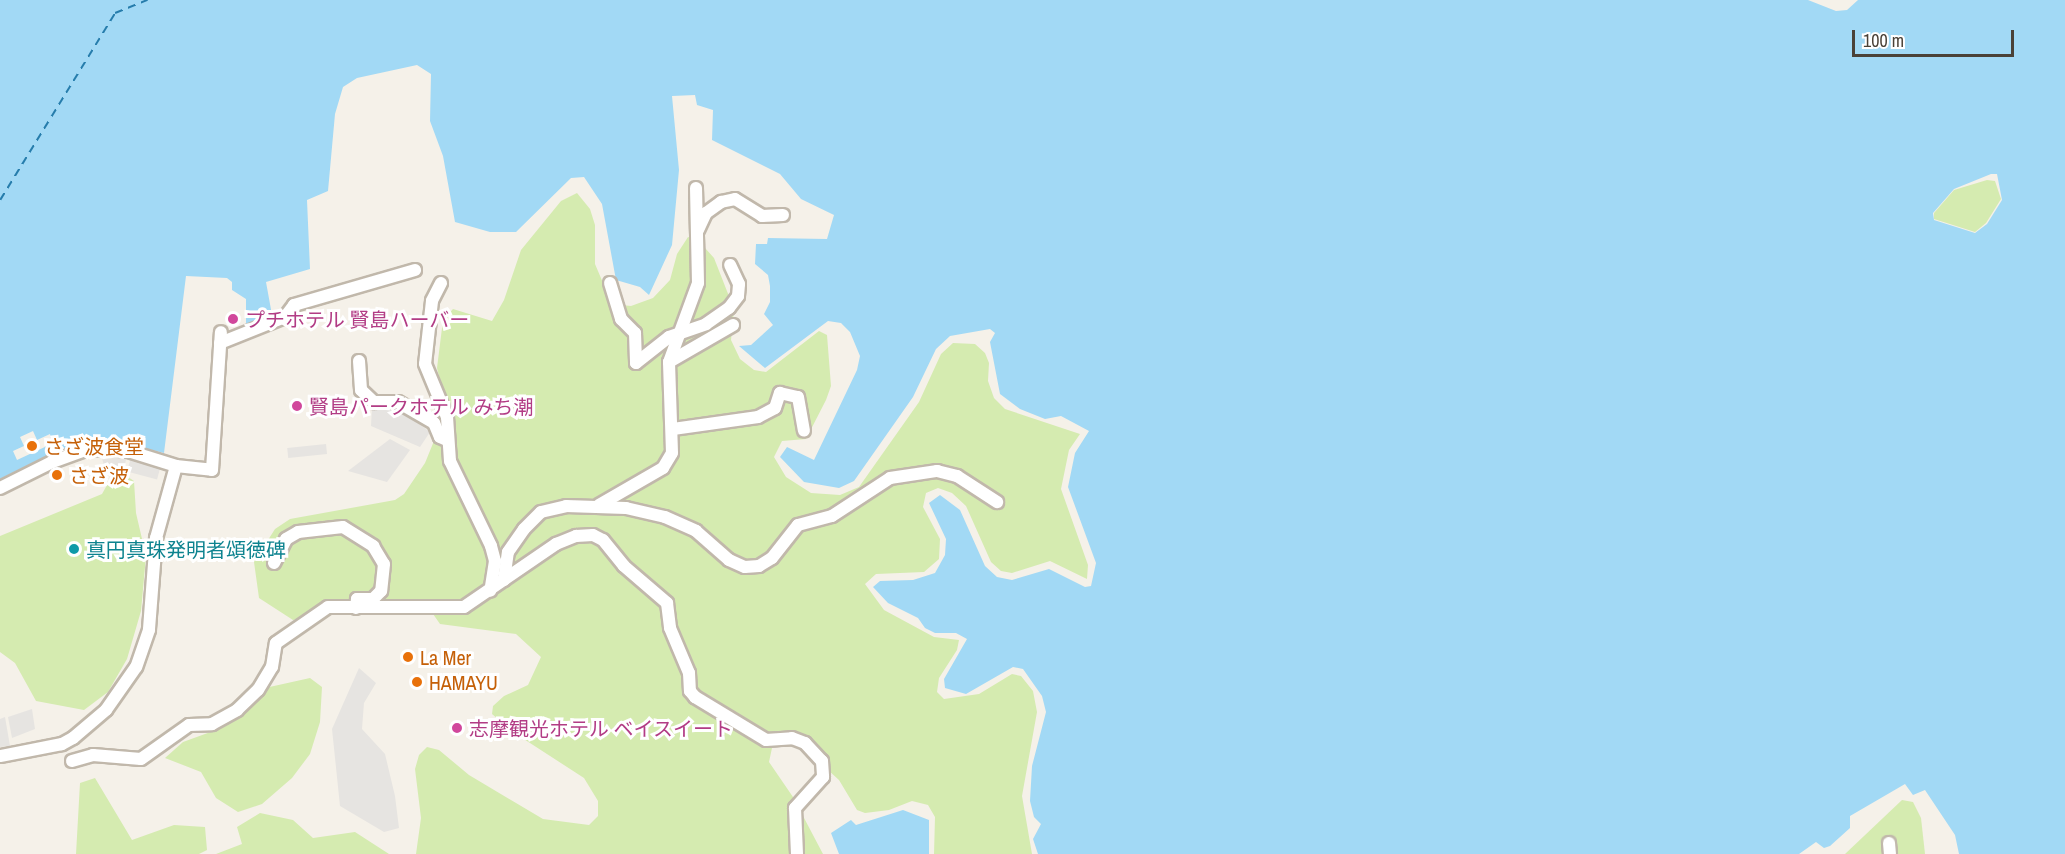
<!DOCTYPE html>
<meta charset="utf-8">
<style>
body{margin:0}
#map{position:relative;width:2065px;height:854px;overflow:hidden;background:#f5f1e9;font-family:"Archivo Narrow","Noto Sans JP",sans-serif}
div>[style]{position:absolute}
[style*='--x']{left:calc(var(--x)*1px);top:calc(var(--y)*1px);width:calc(var(--w)*1px);rotate:calc(var(--a)*1deg)}
.green>*{inset:0;background:#d5ebb0}
.parking>*{inset:0;background:#e6e4e1;transform-origin:0 0}
.water>*{inset:0;background:#a2d9f5}
.pier>*{inset:0;background:#f5f1e9}
.ferry>*{height:1.5px;margin-top:-0.75px;transform-origin:0;background:repeating-linear-gradient(90deg,#267dac 0 8px,transparent 0 14px)}
.roads{filter:drop-shadow(2px 0 #c1b8ab) drop-shadow(-2px 0 #c1b8ab) drop-shadow(0 2px #c1b8ab) drop-shadow(0 -2px #c1b8ab)}
.street>*{height:12px;margin:-6px;padding:0 6px;transform-origin:6px;border-radius:6px;background:#fff}
.dots>*{width:16px;height:16px;translate:-50% -50%;box-sizing:border-box;border:3px solid #fff;border-radius:50%}
span{translate:-50% -50%;white-space:nowrap;text-align:center;line-height:1.15;-webkit-text-stroke:6px #fff;paint-order:stroke}
.hotel-label{font-size:20px;color:#b23c85}
.left{translate:0 -50%;text-align:left}
.food-label{font-size:20px;color:#c56008}
.culture-label{font-size:20px;color:#0d838f}
.scale{position:absolute;left:1852px;top:30px;width:162px;height:27px;box-sizing:border-box;border:3px solid #4a4137;border-top:0;padding-left:8px;font-size:18px;line-height:21px;white-space:nowrap;color:#4a4137;-webkit-text-stroke:4px #fff;paint-order:stroke}
</style>
<div id="map">
<div class="green">
<i style="clip-path:polygon(1987px 180px,1995px 181px,2001px 199px,1986px 223px,1975px 232px,1934px 219px,1934px 213px,1954px 190px)"></i>
<i style="clip-path:polygon(577px 193px,590px 209px,595px 225px,595px 264px,612px 304px,631px 306px,653px 298px,670px 280px,677px 254px,688px 237px,697px 239px,714px 258px,734px 309px,731px 340px,740px 359px,754px 370px,766px 372px,819px 331px,827px 335px,831px 386px,826px 400px,806px 439px,782px 441px,774px 457px,786px 477px,811px 493px,840px 495px,859px 487px,919px 402px,941px 354px,953px 343px,975px 344px,985px 353px,989px 363px,988px 381px,994px 398px,1005px 409px,1080px 434px,1069px 450px,1061px 489px,1088px 565px,1087px 579px,1050px 561px,1012px 573px,1001px 571px,991px 562px,966px 506px,952px 493px,938px 488px,926px 493px,923px 507px,940px 539px,939px 559px,924px 572px,876px 574px,865px 584px,884px 610px,934px 637px,959px 640px,957px 650px,939px 678px,937px 692px,944px 699px,979px 694px,1012px 674px,1021px 676px,1033px 691px,1037px 712px,1022px 796px,1032px 854px,934px 854px,935px 817px,928px 805px,912px 801px,889px 810px,865px 813px,857px 810px,839px 780px,809px 753px,787px 744px,772px 748px,769px 762px,793px 797px,823px 854px,416px 854px,421px 818px,415px 769px,419px 755px,427px 747px,439px 750px,469px 775px,543px 819px,589px 825px,598px 816px,598px 801px,584px 778px,513px 732px,492px 714px,493px 706px,504px 696px,528px 685px,541px 657px,516px 634px,440px 624px,424px 601px,369px 603px,293px 620px,259px 598px,254px 562px,275px 529px,290px 519px,395px 500px,404px 494px,425px 463px,447px 409px,437px 368px,443px 320px,453px 309px,492px 321px,504px 300px,521px 250px,561px 201px)"></i>
<i style="clip-path:polygon(116px 469px,134px 481px,136px 513px,146px 556px,141px 611px,127px 659px,108px 692px,84px 710px,36px 701px,15px 663px,0 652px,0 536px,102px 494px)"></i>
<i style="clip-path:polygon(310px 678px,322px 687px,320px 722px,310px 754px,292px 778px,262px 804px,238px 812px,216px 798px,201px 772px,165px 758px,183px 742px,216px 730px,245px 711px,265px 688px)"></i>
<i style="clip-path:polygon(95px 778px,132px 840px,174px 825px,205px 827px,207px 850px,199px 854px,76px 854px,80px 783px)"></i>
<i style="clip-path:polygon(1902px 800px,1913px 802px,1921px 818px,1925px 854px,1845px 854px)"></i>
<i style="clip-path:polygon(260px 813px,293px 820px,313px 838px,355px 832px,389px 854px,216px 854px,242px 844px,237px 827px)"></i>
</div>
<div class="parking">
<i style="clip-path:polygon(372px 407px,397px 408px,430px 432px,420px 447px,371px 426px)"></i>
<i style="clip-path:polygon(390px 439px,410px 450px,387px 482px,348px 471px)"></i>
<i style="left:326px;top:444px;width:10px;height:39px;rotate:84deg"></i>
<i style="clip-path:polygon(101px 454px,127px 454px,124px 470px,105px 470px)"></i>
<i style="left:131px;top:457px;width:31px;height:15px;rotate:15deg"></i>
<i style="clip-path:polygon(359px 668px,376px 683px,364px 703px,362px 729px,385px 754px,395px 796px,399px 828px,384px 832px,340px 806px,332px 729px)"></i>
<i style="clip-path:polygon(32px 709px,35px 729px,12px 738px,8px 717px)"></i>
<i style="clip-path:polygon(5px 717px,10px 746px,0 747px,0 719px)"></i>
</div>
<div class="water">
<i style="clip-path:polygon(evenodd,0 0,1808px 0,1836px 11px,1847px 10px,1858px 0,2065px 0,2065px 854px,1959px 854px,1955px 835px,1925px 790px,1913px 795px,1905px 784px,1850px 816px,1850px 828px,1830px 846px,1824px 848px,1816px 842px,1799px 854px,1038px 854px,1033px 839px,1041px 824px,1034px 817px,1030px 801px,1032px 766px,1046px 712px,1042px 696px,1023px 669px,1013px 667px,966px 694px,945px 688px,944px 679px,967px 639px,956px 633px,935px 633px,925px 628px,918px 618px,888px 603px,873px 587px,880px 581px,913px 580px,935px 573px,945px 555px,946px 539px,929px 503px,940px 495px,960px 510px,985px 566px,997px 577px,1012px 580px,1049px 569px,1085px 587px,1091px 586px,1096px 563px,1068px 487px,1075px 453px,1089px 431px,1061px 416px,1045px 419px,1020px 409px,1000px 394px,990px 342px,995px 333px,990px 329px,950px 336px,936px 349px,913px 397px,854px 481px,839px 488px,804px 482px,780px 457px,787px 447px,814px 460px,857px 370px,860px 356px,850px 332px,841px 323px,828px 321px,765px 368px,739px 346px,751px 345px,773px 325px,764px 314px,770px 302px,770px 286px,768px 275px,755px 264px,756px 244px,767px 244px,768px 238px,827px 239px,834px 215px,801px 199px,780px 174px,712px 140px,713px 110px,697px 105px,695px 95px,672px 96px,679px 170px,672px 245px,649px 295px,640px 287px,616px 280px,602px 204px,584px 177px,571px 178px,516px 232px,490px 232px,455px 222px,443px 156px,430px 121px,431px 74px,417px 65px,357px 78px,343px 87px,335px 114px,328px 191px,307px 200px,310px 269px,266px 282px,272px 315px,246px 328px,246px 299px,232px 290px,232px 282px,227px 278px,186px 276px,164px 453px,128px 444px,85px 443px,51px 454px,0 481px,0 0,1991px 174px,1997px 174px,2002px 200px,1987px 224px,1975px 233px,1934px 220px,1933px 213px,1954px 189px,1991px 174px)"></i>
<i style="clip-path:polygon(903px 810px,929px 820px,929px 854px,839px 854px,831px 833px,851px 820px,856px 825px)"></i>
</div>
<div class="pier">
<i style="clip-path:polygon(33px 431px,37px 440px,50px 434px,54px 453px,47px 446px,17px 460px,13px 451px,24px 446px,20px 437px)"></i>
</div>
<div class="ferry">
<i style="--x:0;--y:200;--w:220;--a:-58.4"></i>
<i style="--x:115;--y:13;--w:35;--a:-22"></i>
</div>
<div class="roads">
<div class="street">
<i style="--x:698;--y:230;--w:19;--a:-65"></i>
<i style="--x:706;--y:213;--w:19;--a:-36"></i>
<i style="--x:721;--y:202;--w:14;--a:-12"></i>
<i style="--x:735;--y:199;--w:32;--a:32"></i>
<i style="--x:762;--y:216;--w:21;--a:-3"></i>
<i style="--x:441;--y:283;--w:20;--a:117"></i>
<i style="--x:432;--y:301;--w:63;--a:96.3"></i>
<i style="--x:425;--y:364;--w:57;--a:67.5"></i>
<i style="--x:447;--y:417;--w:44;--a:86.1"></i>
<i style="--x:450;--y:461;--w:94;--a:64.2"></i>
<i style="--x:491;--y:546;--w:16;--a:75"></i>
<i style="--x:495;--y:561;--w:30;--a:99"></i>
<i style="--x:610;--y:283;--w:38;--a:73"></i>
<i style="--x:621;--y:319;--w:20;--a:45"></i>
<i style="--x:635;--y:333;--w:30;--a:88"></i>
<i style="--x:636;--y:363;--w:42;--a:-38.2"></i>
<i style="--x:669;--y:337;--w:39;--a:-19"></i>
<i style="--x:706;--y:324;--w:28;--a:-35"></i>
<i style="--x:729;--y:308;--w:15;--a:-53"></i>
<i style="--x:738;--y:296;--w:12;--a:-85"></i>
<i style="--x:739;--y:284;--w:21;--a:-115"></i>
<i style="--x:220;--y:343;--w:70;--a:-21.8"></i>
<i style="--x:285;--y:317;--w:15;--a:-53"></i>
<i style="--x:294;--y:305;--w:126;--a:-16.1"></i>
<i style="--x:359;--y:361;--w:29;--a:86"></i>
<i style="--x:361;--y:390;--w:18;--a:43"></i>
<i style="--x:374;--y:402;--w:24;--a:0"></i>
<i style="--x:398;--y:402;--w:42;--a:30.3"></i>
<i style="--x:434;--y:423;--w:15;--a:67"></i>
<i style="--x:440;--y:437;--w:8;--a:23"></i>
<i style="--x:669;--y:362;--w:74;--a:-30"></i>
<i style="--x:673;--y:429;--w:86;--a:-8"></i>
<i style="--x:758;--y:417;--w:19;--a:-28"></i>
<i style="--x:775;--y:408;--w:16;--a:-72"></i>
<i style="--x:780;--y:393;--w:18;--a:13"></i>
<i style="--x:798;--y:397;--w:34;--a:80"></i>
<i style="--x:176;--y:466;--w:36;--a:6"></i>
<i style="--x:212;--y:470;--w:138;--a:-86.3"></i>
<i style="--x:0;--y:488;--w:58;--a:-26.6"></i>
<i style="--x:52;--y:462;--w:38;--a:-20"></i>
<i style="--x:88;--y:449;--w:37;--a:2"></i>
<i style="--x:125;--y:450;--w:53;--a:17.4"></i>
<i style="--x:176;--y:466;--w:75;--a:105.5"></i>
<i style="--x:156;--y:538;--w:92;--a:94.4"></i>
<i style="--x:149;--y:630;--w:39;--a:109"></i>
<i style="--x:136;--y:667;--w:52;--a:124.9"></i>
<i style="--x:106;--y:710;--w:43;--a:139.7"></i>
<i style="--x:73;--y:738;--w:13;--a:151"></i>
<i style="--x:62;--y:744;--w:63;--a:169"></i>
<i style="--x:599;--y:505;--w:74;--a:-30"></i>
<i style="--x:663;--y:468;--w:17;--a:-59"></i>
<i style="--x:672;--y:453;--w:91;--a:-91.9"></i>
<i style="--x:669;--y:362;--w:84;--a:-69.8"></i>
<i style="--x:698;--y:283;--w:95;--a:-91.2"></i>
<i style="--x:274;--y:563;--w:27;--a:-63"></i>
<i style="--x:286;--y:539;--w:14;--a:-30"></i>
<i style="--x:298;--y:532;--w:45;--a:-6.3"></i>
<i style="--x:343;--y:527;--w:36;--a:32"></i>
<i style="--x:373;--y:546;--w:21;--a:59"></i>
<i style="--x:384;--y:564;--w:27;--a:96"></i>
<i style="--x:381;--y:591;--w:11;--a:135"></i>
<i style="--x:373;--y:599;--w:16;--a:180"></i>
<i style="--x:357;--y:599;--w:9;--a:96"></i>
<i style="--x:504;--y:580;--w:28;--a:-82"></i>
<i style="--x:508;--y:552;--w:28;--a:-55"></i>
<i style="--x:524;--y:529;--w:24;--a:-45"></i>
<i style="--x:541;--y:512;--w:26;--a:-13"></i>
<i style="--x:566;--y:506;--w:60;--a:1.9"></i>
<i style="--x:626;--y:508;--w:40;--a:13"></i>
<i style="--x:665;--y:517;--w:34;--a:24"></i>
<i style="--x:696;--y:531;--w:44;--a:41.3"></i>
<i style="--x:729;--y:560;--w:17;--a:24"></i>
<i style="--x:745;--y:567;--w:14;--a:-4"></i>
<i style="--x:759;--y:566;--w:15;--a:-32"></i>
<i style="--x:772;--y:558;--w:42;--a:-51.8"></i>
<i style="--x:798;--y:525;--w:35;--a:-15"></i>
<i style="--x:832;--y:516;--w:69;--a:-33.2"></i>
<i style="--x:890;--y:478;--w:48;--a:-8.5"></i>
<i style="--x:937;--y:471;--w:21;--a:14"></i>
<i style="--x:957;--y:476;--w:48;--a:33"></i>
<i style="--x:72;--y:761;--w:22;--a:-16"></i>
<i style="--x:93;--y:755;--w:48;--a:4.8"></i>
<i style="--x:141;--y:759;--w:59;--a:-35.3"></i>
<i style="--x:189;--y:725;--w:23;--a:-2"></i>
<i style="--x:212;--y:724;--w:29;--a:-29"></i>
<i style="--x:237;--y:710;--w:29;--a:-44"></i>
<i style="--x:258;--y:690;--w:27;--a:-59"></i>
<i style="--x:272;--y:667;--w:24;--a:-81"></i>
<i style="--x:276;--y:643;--w:63;--a:-34.7"></i>
<i style="--x:328;--y:607;--w:136;--a:0"></i>
<i style="--x:464;--y:607;--w:112;--a:-34.4"></i>
<i style="--x:556;--y:544;--w:22;--a:-22"></i>
<i style="--x:576;--y:536;--w:17;--a:-3"></i>
<i style="--x:593;--y:535;--w:11;--a:27"></i>
<i style="--x:603;--y:540;--w:33;--a:51"></i>
<i style="--x:624;--y:566;--w:57;--a:40.7"></i>
<i style="--x:667;--y:603;--w:25;--a:83"></i>
<i style="--x:670;--y:628;--w:49;--a:67.1"></i>
<i style="--x:689;--y:673;--w:18;--a:87"></i>
<i style="--x:690;--y:691;--w:8;--a:50"></i>
<i style="--x:695;--y:697;--w:83;--a:31.2"></i>
<i style="--x:766;--y:740;--w:26;--a:-4"></i>
<i style="--x:792;--y:738;--w:14;--a:21"></i>
<i style="--x:805;--y:743;--w:25;--a:47"></i>
<i style="--x:822;--y:761;--w:16;--a:86"></i>
<i style="--x:823;--y:777;--w:42;--a:132.1"></i>
<i style="--x:795;--y:808;--w:46;--a:87.5"></i>
<i style="--x:1889;--y:843;--w:11;--a:85"></i>
</div>
</div>
<div class="dots">
<i style="left:233px;top:319px;background:#d1479c"></i>
<i style="left:297px;top:406px;background:#d1479c"></i>
<i style="left:32px;top:446px;background:#e8710a"></i>
<i style="left:57px;top:475px;background:#e8710a"></i>
<i style="left:74px;top:549px;background:#0f9aa8"></i>
<i style="left:408px;top:657px;background:#e8710a"></i>
<i style="left:417px;top:682px;background:#e8710a"></i>
<i style="left:457px;top:728px;background:#d1479c"></i>
</div>
<div class="hotel-label">
<span class="left" style="left:245px;top:319px">プチホテル 賢島ハーバー</span>
<span class="left" style="left:309px;top:406px">賢島パークホテル みち潮</span>
<span class="left" style="left:469px;top:728px">志摩観光ホテル ベイスイート</span>
</div>
<div class="food-label">
<span class="left" style="left:44px;top:446px">さざ波食堂</span>
<span class="left" style="left:69px;top:475px">さざ波</span>
<span class="left" style="left:420px;top:657px">La Mer</span>
<span class="left" style="left:429px;top:682px">HAMAYU</span>
</div>
<div class="culture-label">
<span class="left" style="left:86px;top:549px">真円真珠発明者頌徳碑</span>
</div>
<div class="scale">100 m</div>
</div>
